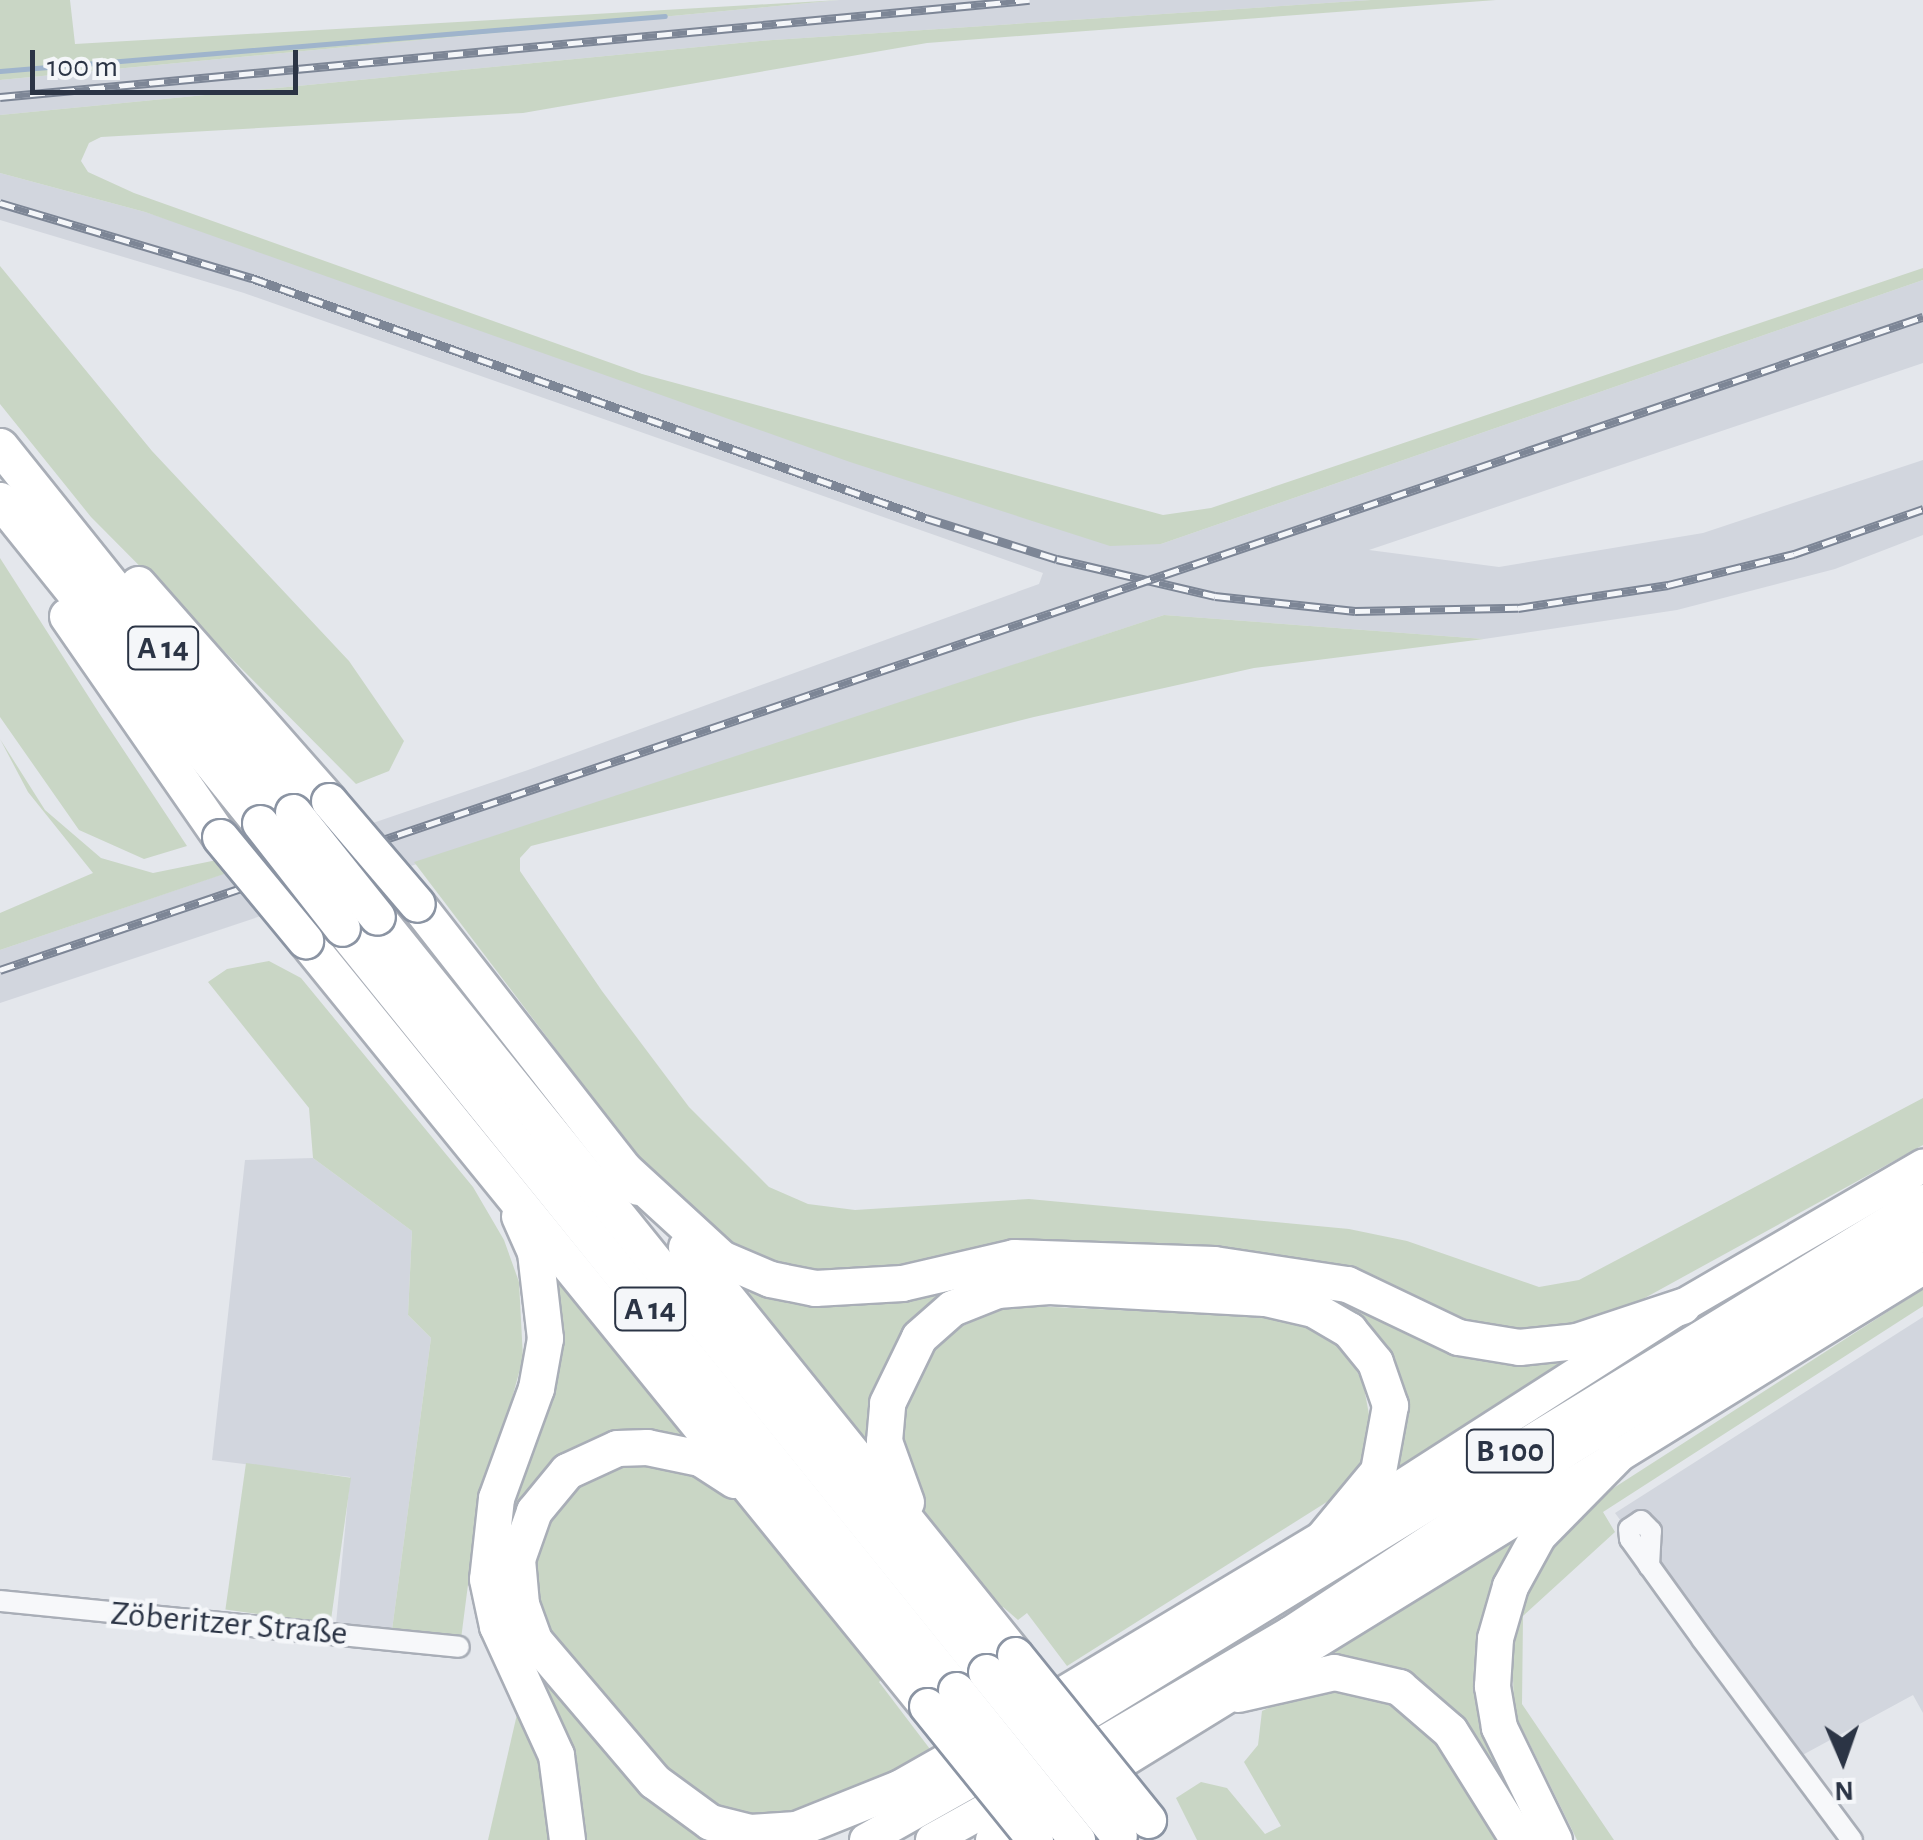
<!DOCTYPE html>
<meta charset="utf-8">
<style>
body{margin:0}
#map{position:relative;width:1923px;height:1840px;overflow:hidden;background:#e4e7ec;font-family:"Alegreya Sans",sans-serif}
div>[style]{position:absolute}
[style*='--x']{left:calc(var(--x)*1px);top:calc(var(--y)*1px);width:calc(var(--w)*1px);rotate:calc(var(--a)*1deg)}
.built>*{inset:0;background:#d2d6de}
.green>*{inset:0;background:#c9d6c5;transform-origin:0 0}
.stream>*{height:5px;margin:-2.5px;padding:0 2.5px;transform-origin:2.5px;border-radius:2.5px;background:#9fb4cc}
.roads{filter:drop-shadow(2px 0 #a9aeb7) drop-shadow(-2px 0 #a9aeb7) drop-shadow(0 2px #a9aeb7) drop-shadow(0 -2px #a9aeb7)}
.minor>*{height:20px;margin:-10px;padding:0 10px;transform-origin:10px;border-radius:10px;background:#f7f8fa}
.trunk>*{height:32px;margin:-16px;padding:0 16px;transform-origin:16px;border-radius:16px;background:#fff}
.motorway>*{height:35px;margin:-17.5px;padding:0 17.5px;transform-origin:17.5px;border-radius:17.5px;background:#fff}
.rail>*{height:9px;margin-top:-4.5px;transform-origin:0;background:repeating-linear-gradient(90deg,#f4f6f9 0 15px,#7d8696 0 30px);box-sizing:border-box;border-block:2px solid #7d8696}
.bridges{filter:drop-shadow(2px 0 #8b94a3) drop-shadow(-2px 0 #8b94a3) drop-shadow(0 2px #8b94a3) drop-shadow(0 -2px #8b94a3)}
.motorway-bridge>*{height:35px;margin:-17.5px;padding:0 17.5px;transform-origin:17.5px;border-radius:17.5px;background:#fff}
span{translate:-50% -50%;white-space:nowrap;text-align:center;line-height:1.15;-webkit-text-stroke:9px #f4f6f9;paint-order:stroke}
.shield-label span{padding:2px 8px;background:#f4f6f9;border:2px solid;border-radius:8px;-webkit-text-stroke-width:0}
.shield-label{font-size:32px;color:#2b3445;font-weight:700}
.street-label{font-size:35px;color:#2b3445}
.north{position:absolute;left:1793px;top:1710px;width:100px;height:100px;-webkit-text-stroke:8px #f4f6f9;paint-order:stroke;rotate:178deg;font-size:28px;font-weight:700;line-height:40px;text-align:center;color:#2b3445}
.north::after{content:'';display:block;margin:auto;width:35px;height:45px;background:#2b3445;clip-path:polygon(50% 0,100% 100%,50% 72%,0 100%)}
.scale{position:absolute;left:30px;top:50px;width:268px;height:45px;box-sizing:border-box;border:5px solid #2b3445;border-top:0;padding-left:12px;font-size:30px;line-height:35px;white-space:nowrap;color:#2b3445;-webkit-text-stroke:8px #f4f6f9;paint-order:stroke}
</style>
<div id="map">
<div class="built">
<i style="clip-path:polygon(840px 0,1371px 0,760px 41px,0 115px,0 80px)"></i>
<i style="clip-path:polygon(0 173px,145px 212px,1161px 544px,1923px 280px,1923px 363px,1369px 550px,1499px 567px,1703px 533px,1923px 460px,1923px 535px,1835px 569px,1677px 610px,1484px 639px,1164px 615px,0 1003px,0 950px,528px 770px,1039px 584px,1043px 573px,244px 293px,0 220px)"></i>
<i style="clip-path:polygon(313px 1158px,412px 1231px,408px 1315px,431px 1338px,392px 1630px,336px 1624px,350px 1477px,212px 1460px,245px 1160px)"></i>
<i style="clip-path:polygon(1923px 1317px,1923px 1713px,1913px 1695px,1797px 1758px,1615px 1513px)"></i>
</div>
<div class="green">
<i style="clip-path:polygon(0 0,70px 0,75px 44px,840px 0,0 80px)"></i>
<i style="clip-path:polygon(1371px 0,1496px 0,927px 43px,523px 113px,101px 137px,89px 143px,81px 161px,88px 172px,134px 193px,642px 374px,1163px 515px,1211px 508px,1923px 268px,1923px 280px,1161px 544px,1110px 546px,850px 462px,145px 212px,0 173px,0 115px,760px 41px)"></i>
<i style="clip-path:polygon(0 266px,152px 451px,349px 661px,404px 741px,389px 771px,356px 784px,91px 517px,0 404px)"></i>
<i style="clip-path:polygon(0 558px,99px 713px,187px 846px,144px 859px,79px 830px,0 717px)"></i>
<i style="clip-path:polygon(1164px 615px,1484px 639px,1254px 668px,1034px 717px,531px 846px,520px 858px,520px 871px,602px 991px,689px 1107px,769px 1187px,808px 1204px,855px 1210px,1029px 1199px,1349px 1229px,1407px 1241px,1539px 1287px,1579px 1280px,1923px 1098px,1923px 1145px,1612px 1316px,1565px 1332px,1485px 1331px,1363px 1282px,818px 1283px,691px 1227px,414px 862px)"></i>
<i style="clip-path:polygon(0 739px,45px 810px,101px 858px,153px 873px,217px 860px,227px 873px,0 950px,0 913px,93px 873px,28px 792px)"></i>
<i style="clip-path:polygon(269px 961px,301px 978px,473px 1187px,504px 1240px,519px 1282px,523px 1358px,474px 1538px,461px 1639px,392px 1630px,431px 1338px,408px 1315px,412px 1231px,313px 1158px,309px 1108px,208px 982px,227px 969px)"></i>
<i style="clip-path:polygon(542px 1244px,702px 1443px,539px 1487px,524px 1637px,740px 1840px,574px 1840px,494px 1565px)"></i>
<i style="clip-path:polygon(977px 1275px,1247px 1279px,1589px 1349px,1375px 1494px,1372px 1346px,1230px 1291px,934px 1311px,882px 1463px,736px 1291px,848px 1305px,882px 1303px)"></i>
<i style="clip-path:polygon(1923px 1289px,1923px 1306px,1603px 1512px,1615px 1532px,1523px 1616px,1522px 1704px,1614px 1840px,1577px 1840px,1514px 1712px,1512px 1643px,1531px 1576px,1579px 1514px,1612px 1489px)"></i>
<i style="clip-path:polygon(1030px 1306px,1269px 1317px,1313px 1327px,1346px 1353px,1363px 1382px,1370px 1420px,1364px 1456px,1341px 1493px,1067px 1666px,1027px 1613px,1018px 1620px,1003px 1607px,998px 1611px,908px 1495px,897px 1468px,899px 1386px,947px 1333px,1001px 1309px)"></i>
<i style="clip-path:polygon(660px 1456px,731px 1490px,884px 1677px,879px 1682px,933px 1753px,827px 1807px,762px 1824px,703px 1807px,550px 1645px,526px 1576px,552px 1502px,575px 1475px)"></i>
<i style="left:246px;top:1463px;width:106px;height:148px;rotate:8deg"></i>
<i style="clip-path:polygon(1527px 1526px,1487px 1614px,1541px 1840px,1460px 1733px,1309px 1664px)"></i>
<i style="clip-path:polygon(1332px 1688px,1370px 1692px,1432px 1734px,1497px 1840px,1197px 1840px,1176px 1798px,1201px 1782px,1227px 1788px,1265px 1834px,1281px 1826px,1244px 1762px,1258px 1745px,1262px 1711px,1299px 1693px)"></i>
<i style="clip-path:polygon(521px 1697px,548px 1758px,557px 1840px,488px 1840px)"></i>
</div>
<div class="stream">
<i style="--x:0;--y:71;--w:667;--a:-4.73"></i>
</div>
<div class="roads">
<div class="minor">
<i style="--x:1649;--y:1566;--w:35;--a:-87"></i>
<i style="--x:1651;--y:1531;--w:14;--a:-135"></i>
<i style="--x:1641;--y:1521;--w:14;--a:146"></i>
<i style="--x:1629;--y:1529;--w:10;--a:84"></i>
<i style="--x:1630;--y:1539;--w:123;--a:54.2"></i>
<i style="--x:1702;--y:1639;--w:251;--a:53.3"></i>
<i style="--x:0;--y:1601;--w:461;--a:5.7"></i>
</div>
<div class="trunk">
<i style="--x:1030;--y:1713;--w:343;--a:-31"></i>
<i style="--x:1324;--y:1536;--w:426;--a:-32.7"></i>
<i style="--x:1682;--y:1306;--w:279;--a:-30.2"></i>
<i style="--x:1049;--y:1737;--w:1025;--a:-31.52"></i>
<i style="--x:1070;--y:1762;--w:255;--a:-30.4"></i>
<i style="--x:1290;--y:1633;--w:328;--a:-33.4"></i>
<i style="--x:1564;--y:1452;--w:420;--a:-31.3"></i>
<i style="--x:1086;--y:1784;--w:983;--a:-31.65"></i>
<i style="--x:878;--y:1799;--w:125;--a:-29.6"></i>
<i style="--x:866;--y:1840;--w:161;--a:-29.4"></i>
<i style="--x:932;--y:1840;--w:105;--a:-29"></i>
<i style="--x:992;--y:1840;--w:61;--a:-30.8"></i>
</div>
<div class="motorway">
<i style="--x:0;--y:446;--w:469;--a:51.3"></i>
<i style="--x:0;--y:500;--w:415;--a:51.2"></i>
<i style="--x:138;--y:584;--w:289;--a:48.6"></i>
<i style="--x:67;--y:616;--w:269;--a:55.3"></i>
<i style="--x:417;--y:904;--w:359;--a:52"></i>
<i style="--x:377;--y:917;--w:970;--a:51.11"></i>
<i style="--x:342;--y:928;--w:979;--a:51.14"></i>
<i style="--x:305;--y:940;--w:987;--a:50.92"></i>
<i style="--x:624;--y:1169;--w:132;--a:42.5"></i>
<i style="--x:721;--y:1258;--w:53;--a:23.2"></i>
<i style="--x:770;--y:1279;--w:46;--a:11.3"></i>
<i style="--x:815;--y:1288;--w:87;--a:-3.3"></i>
<i style="--x:902;--y:1283;--w:115;--a:-13.1"></i>
<i style="--x:1014;--y:1257;--w:200;--a:2"></i>
<i style="--x:1214;--y:1264;--w:134;--a:8.6"></i>
<i style="--x:1347;--y:1284;--w:123;--a:25.5"></i>
<i style="--x:1458;--y:1337;--w:62;--a:9.3"></i>
<i style="--x:1519;--y:1347;--w:57;--a:-6"></i>
<i style="--x:1576;--y:1341;--w:112;--a:-18.3"></i>
<i style="--x:519;--y:1216;--w:39;--a:66"></i>
<i style="--x:535;--y:1252;--w:87;--a:83.4"></i>
<i style="--x:545;--y:1338;--w:51;--a:100.2"></i>
<i style="--x:536;--y:1388;--w:117;--a:110"></i>
<i style="--x:496;--y:1498;--w:81;--a:96.3"></i>
<i style="--x:487;--y:1579;--w:48;--a:78"></i>
<i style="--x:497;--y:1626;--w:142;--a:65.4"></i>
<i style="--x:556;--y:1755;--w:86;--a:82.6"></i>
<i style="--x:686;--y:1247;--w:524;--a:51.12"></i>
<i style="--x:734;--y:1480;--w:40;--a:-147.1"></i>
<i style="--x:700;--y:1458;--w:54;--a:-168.3"></i>
<i style="--x:647;--y:1447;--w:30;--a:178"></i>
<i style="--x:617;--y:1448;--w:55;--a:155.3"></i>
<i style="--x:567;--y:1471;--w:52;--a:129.5"></i>
<i style="--x:534;--y:1511;--w:51;--a:109.5"></i>
<i style="--x:517;--y:1559;--w:45;--a:84.9"></i>
<i style="--x:521;--y:1604;--w:38;--a:70"></i>
<i style="--x:534;--y:1640;--w:185;--a:49.6"></i>
<i style="--x:654;--y:1781;--w:69;--a:36.2"></i>
<i style="--x:710;--y:1822;--w:41;--a:14"></i>
<i style="--x:750;--y:1832;--w:46;--a:-3.7"></i>
<i style="--x:796;--y:1829;--w:113;--a:-21.8"></i>
<i style="--x:906;--y:1502;--w:65;--a:-109.8"></i>
<i style="--x:884;--y:1441;--w:38;--a:-85"></i>
<i style="--x:887;--y:1403;--w:73;--a:-64.1"></i>
<i style="--x:919;--y:1337;--w:44;--a:-41.3"></i>
<i style="--x:952;--y:1308;--w:48;--a:-21.8"></i>
<i style="--x:997;--y:1290;--w:52;--a:-4.4"></i>
<i style="--x:1049;--y:1286;--w:216;--a:3.2"></i>
<i style="--x:1265;--y:1298;--w:49;--a:12.9"></i>
<i style="--x:1313;--y:1309;--w:42;--a:30.3"></i>
<i style="--x:1349;--y:1330;--w:41;--a:50.9"></i>
<i style="--x:1375;--y:1362;--w:46;--a:70.8"></i>
<i style="--x:1390;--y:1405;--w:67;--a:100.3"></i>
<i style="--x:1378;--y:1471;--w:85;--a:129.7"></i>
<i style="--x:1238;--y:1694;--w:98;--a:-12.9"></i>
<i style="--x:1334;--y:1672;--w:67;--a:13"></i>
<i style="--x:1399;--y:1687;--w:67;--a:40.8"></i>
<i style="--x:1450;--y:1731;--w:128;--a:58"></i>
<i style="--x:1554;--y:1840;--w:126;--a:-116"></i>
<i style="--x:1499;--y:1727;--w:42;--a:-99.7"></i>
<i style="--x:1492;--y:1686;--w:48;--a:-86.4"></i>
<i style="--x:1495;--y:1638;--w:54;--a:-73.9"></i>
<i style="--x:1510;--y:1586;--w:58;--a:-61.2"></i>
<i style="--x:1538;--y:1535;--w:112;--a:-45.4"></i>
</div>
</div>
<div class="rail">
<i style="--x:0;--y:97;--w:1034;--a:-5.39"></i>
<i style="--x:0;--y:203;--w:263;--a:16.6"></i>
<i style="--x:252;--y:278;--w:715;--a:19.6"></i>
<i style="--x:926;--y:518;--w:137;--a:17.4"></i>
<i style="--x:1057;--y:559;--w:162;--a:13.2"></i>
<i style="--x:1215;--y:596;--w:141;--a:6.1"></i>
<i style="--x:1355;--y:611;--w:163;--a:-1.1"></i>
<i style="--x:1518;--y:608;--w:152;--a:-8.7"></i>
<i style="--x:1668;--y:585;--w:130;--a:-13.8"></i>
<i style="--x:1794;--y:554;--w:137;--a:-19.2"></i>
<i style="--x:0;--y:970;--w:2031;--a:-18.76"></i>
</div>
<div class="bridges">
<div class="motorway-bridge">
<i style="--x:329;--y:801;--w:135;--a:49.5"></i>
<i style="--x:293;--y:812;--w:134;--a:51.3"></i>
<i style="--x:260;--y:823;--w:133;--a:52"></i>
<i style="--x:220;--y:837;--w:134;--a:50.5"></i>
<i style="--x:1015;--y:1655;--w:212;--a:51.1"></i>
<i style="--x:986;--y:1672;--w:211;--a:51"></i>
<i style="--x:956;--y:1690;--w:193;--a:51.1"></i>
<i style="--x:927;--y:1706;--w:172;--a:51.1"></i>
</div>
</div>
<div class="shield-label">
<span style="left:163px;top:648px">A 14</span>
<span style="left:650px;top:1309px">A 14</span>
<span style="left:1510px;top:1451px">B 100</span>
</div>
<div class="street-label">
<span style="left:229px;top:1624px;rotate:5deg">Zöberitzer Straße</span>
</div>
<div class="north">N</div>
<div class="scale">100 m</div>
</div>
